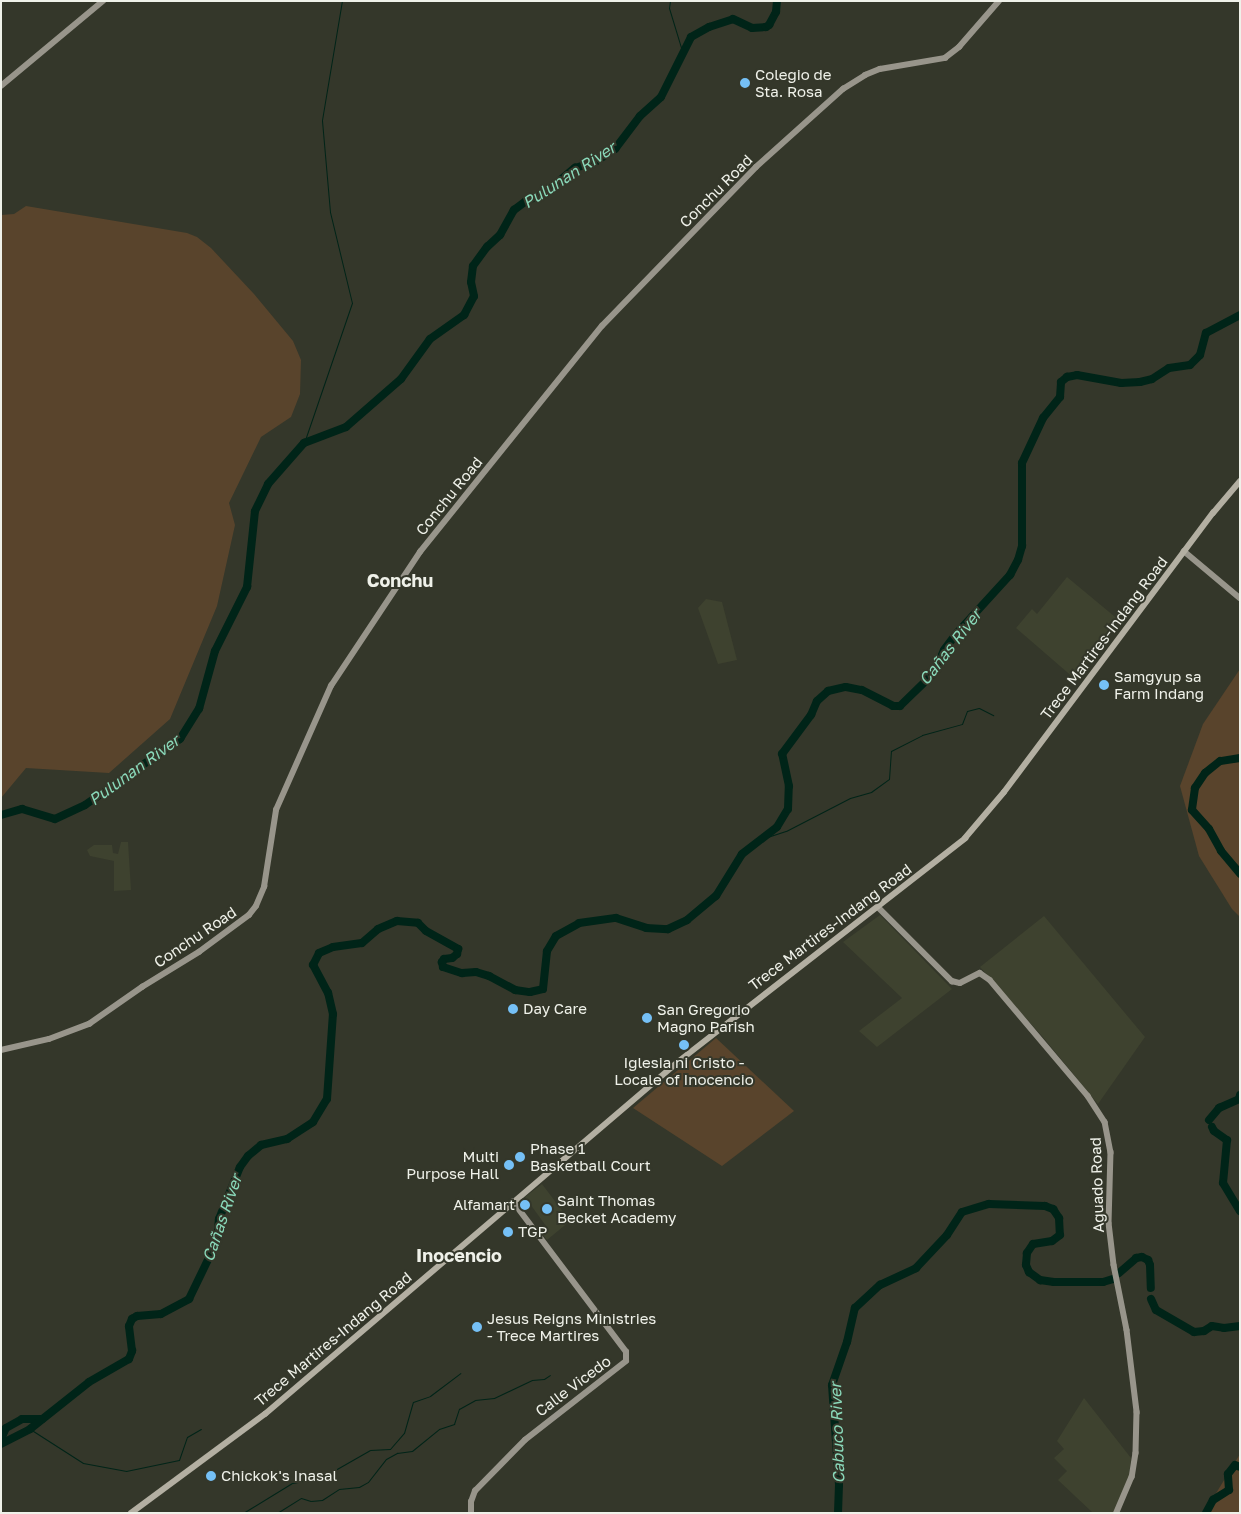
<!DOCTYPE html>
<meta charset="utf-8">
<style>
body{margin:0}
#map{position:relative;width:1241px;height:1514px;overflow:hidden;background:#34372a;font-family:"Golos Text",sans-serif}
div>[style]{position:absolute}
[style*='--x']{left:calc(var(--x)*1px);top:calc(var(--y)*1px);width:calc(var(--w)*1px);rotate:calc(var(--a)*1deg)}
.built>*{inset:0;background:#3e422f}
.green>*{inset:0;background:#59442c}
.stream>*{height:1px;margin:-0.5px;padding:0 0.5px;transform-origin:0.5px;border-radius:0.5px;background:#002418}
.river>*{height:8px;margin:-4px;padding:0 4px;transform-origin:4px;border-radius:4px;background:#002418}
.secondary>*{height:5.5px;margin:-2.75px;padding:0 2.75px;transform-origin:2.75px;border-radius:2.75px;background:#98958b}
.primary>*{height:6px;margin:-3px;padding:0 3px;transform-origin:3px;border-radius:3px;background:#b3afa2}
.dots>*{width:14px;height:14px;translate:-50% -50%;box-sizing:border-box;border:2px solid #34372a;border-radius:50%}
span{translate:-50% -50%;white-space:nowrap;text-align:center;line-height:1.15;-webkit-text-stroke:4px #34372a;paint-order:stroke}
.poi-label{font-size:15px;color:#eff1e9}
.left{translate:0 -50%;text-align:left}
.right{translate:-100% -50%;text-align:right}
.street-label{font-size:15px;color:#eff1e9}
.water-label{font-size:16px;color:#8ad9ba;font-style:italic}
.quarter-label{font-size:18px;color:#eff1e9;font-weight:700}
.frame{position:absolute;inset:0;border:2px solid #eff1e9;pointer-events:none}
</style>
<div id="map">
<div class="built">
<i style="clip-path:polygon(1067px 577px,1120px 621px,1075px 679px,1016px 628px,1032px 609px,1037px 614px)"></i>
<i style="clip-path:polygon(706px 599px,722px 602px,737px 660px,718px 664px,698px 608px)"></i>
<i style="clip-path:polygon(121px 842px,128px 842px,131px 890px,114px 891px,114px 861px,90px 856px,87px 850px,94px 845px,112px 845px,113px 853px,118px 854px)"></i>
<i style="clip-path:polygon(880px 915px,952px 989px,877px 1047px,859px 1031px,902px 998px,843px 942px)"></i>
<i style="clip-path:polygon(1044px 916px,1145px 1037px,1098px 1104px,1042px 1036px,980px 967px)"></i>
<i style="clip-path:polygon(542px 1184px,570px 1221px,547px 1240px,540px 1231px,546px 1226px,525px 1197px)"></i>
<i style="clip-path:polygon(1084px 1398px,1131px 1458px,1129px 1476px,1114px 1513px,1093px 1513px,1058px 1480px,1067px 1471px,1054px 1458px,1064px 1449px,1057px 1441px)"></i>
</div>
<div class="green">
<i style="clip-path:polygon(26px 206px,187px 233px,197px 237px,211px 248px,254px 294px,293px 341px,301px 360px,300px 394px,291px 417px,261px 437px,229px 503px,235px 525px,217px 606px,170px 719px,109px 773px,26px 768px,1px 798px,1px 215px,14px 214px)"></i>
<i style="clip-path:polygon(1240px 669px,1240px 917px,1232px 909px,1199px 856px,1180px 786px,1203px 724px)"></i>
<i style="clip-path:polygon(716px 1038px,794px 1111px,722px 1166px,633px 1108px)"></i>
<i style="clip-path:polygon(1240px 1454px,1240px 1513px,1204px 1513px)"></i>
</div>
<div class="stream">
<i style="--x:670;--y:1;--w:7;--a:98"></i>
<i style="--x:669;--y:8;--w:48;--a:73.1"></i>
<i style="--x:304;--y:443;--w:148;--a:-71.1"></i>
<i style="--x:352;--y:303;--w:94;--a:-103.6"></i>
<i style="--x:330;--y:212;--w:92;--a:-95"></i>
<i style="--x:322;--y:120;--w:121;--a:-80.5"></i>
<i style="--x:758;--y:840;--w:29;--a:-18"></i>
<i style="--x:786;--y:831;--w:72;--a:-27.3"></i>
<i style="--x:850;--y:798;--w:22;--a:-16"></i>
<i style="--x:871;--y:792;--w:22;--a:-36"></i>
<i style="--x:889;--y:779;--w:28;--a:-86"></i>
<i style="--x:891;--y:751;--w:35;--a:-27"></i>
<i style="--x:922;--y:735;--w:41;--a:-15.4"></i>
<i style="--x:962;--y:724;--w:14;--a:-69"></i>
<i style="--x:967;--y:711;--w:12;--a:-14"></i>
<i style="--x:979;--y:708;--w:16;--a:27"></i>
<i style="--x:30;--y:1429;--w:63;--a:32.7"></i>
<i style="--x:83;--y:1463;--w:44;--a:10.5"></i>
<i style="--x:126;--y:1471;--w:54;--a:-11.7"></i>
<i style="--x:179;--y:1460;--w:24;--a:-71"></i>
<i style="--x:187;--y:1437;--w:16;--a:-30"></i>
<i style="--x:243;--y:1513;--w:57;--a:-31.5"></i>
<i style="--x:292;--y:1483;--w:29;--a:-10"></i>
<i style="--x:321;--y:1478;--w:56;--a:-29.7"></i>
<i style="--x:370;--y:1450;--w:20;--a:-3"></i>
<i style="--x:390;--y:1449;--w:21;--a:-49"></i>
<i style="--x:404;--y:1433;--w:32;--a:-74"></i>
<i style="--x:413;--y:1402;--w:18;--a:-19"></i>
<i style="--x:430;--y:1396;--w:38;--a:-37"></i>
<i style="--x:245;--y:1513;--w:18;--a:0"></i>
<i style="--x:277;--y:1513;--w:28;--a:-32"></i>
<i style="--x:301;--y:1498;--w:10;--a:17"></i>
<i style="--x:311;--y:1501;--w:11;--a:-5"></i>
<i style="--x:322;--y:1500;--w:20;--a:-33"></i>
<i style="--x:339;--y:1489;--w:20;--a:-6"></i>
<i style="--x:359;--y:1487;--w:10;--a:-29"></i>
<i style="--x:368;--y:1482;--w:29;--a:-52"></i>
<i style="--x:386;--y:1459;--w:13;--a:-29"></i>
<i style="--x:397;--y:1453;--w:15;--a:-8"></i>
<i style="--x:412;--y:1451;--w:35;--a:-39"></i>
<i style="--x:439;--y:1429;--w:16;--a:-18"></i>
<i style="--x:454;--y:1424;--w:16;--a:-72"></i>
<i style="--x:459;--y:1409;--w:18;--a:-29"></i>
<i style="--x:475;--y:1400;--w:19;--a:-6"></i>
<i style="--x:494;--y:1398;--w:42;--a:-25.3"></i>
<i style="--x:532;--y:1380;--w:12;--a:-5"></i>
<i style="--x:544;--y:1379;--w:7;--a:-34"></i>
</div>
<div class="river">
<i style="--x:1240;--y:758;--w:20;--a:171"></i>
<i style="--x:1220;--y:761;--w:19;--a:141"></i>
<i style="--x:1205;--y:773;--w:18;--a:124"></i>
<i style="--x:1195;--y:788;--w:22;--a:98"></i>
<i style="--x:1192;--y:810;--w:25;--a:48"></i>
<i style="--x:1209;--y:829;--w:25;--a:61"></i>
<i style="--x:1221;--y:851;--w:30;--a:50"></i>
<i style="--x:1;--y:815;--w:22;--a:-16"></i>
<i style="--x:22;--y:809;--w:34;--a:17"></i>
<i style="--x:55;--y:819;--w:33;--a:-25"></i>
<i style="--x:85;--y:805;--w:116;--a:-34.8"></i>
<i style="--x:180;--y:739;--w:36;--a:-58"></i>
<i style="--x:199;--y:709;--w:60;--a:-74.6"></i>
<i style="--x:215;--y:651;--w:72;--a:-63.4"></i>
<i style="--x:247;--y:587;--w:76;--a:-84"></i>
<i style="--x:255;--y:511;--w:30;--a:-64"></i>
<i style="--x:268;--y:484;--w:55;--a:-48.7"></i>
<i style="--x:304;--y:443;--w:45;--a:-20.9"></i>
<i style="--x:346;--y:427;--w:73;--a:-41.1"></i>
<i style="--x:401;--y:379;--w:49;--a:-54.1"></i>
<i style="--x:430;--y:339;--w:42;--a:-35.2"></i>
<i style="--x:464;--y:315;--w:21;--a:-62"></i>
<i style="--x:474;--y:296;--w:14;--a:-102"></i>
<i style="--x:471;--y:282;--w:16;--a:-83"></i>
<i style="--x:473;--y:266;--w:24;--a:-54"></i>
<i style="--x:487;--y:247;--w:18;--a:-43"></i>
<i style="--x:500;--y:235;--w:29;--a:-61"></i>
<i style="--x:514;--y:210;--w:15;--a:-37"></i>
<i style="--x:526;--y:201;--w:22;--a:-24"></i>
<i style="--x:546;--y:192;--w:38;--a:-40"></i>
<i style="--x:575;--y:168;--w:21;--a:-17"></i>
<i style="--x:595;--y:162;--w:24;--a:-33"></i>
<i style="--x:615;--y:149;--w:41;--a:-52.9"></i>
<i style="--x:640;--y:116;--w:28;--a:-42"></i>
<i style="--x:661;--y:97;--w:67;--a:-63.4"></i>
<i style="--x:691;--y:37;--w:21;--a:-29"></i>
<i style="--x:709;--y:27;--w:25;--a:-18"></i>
<i style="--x:733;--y:19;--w:21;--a:25"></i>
<i style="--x:752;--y:28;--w:14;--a:-4"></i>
<i style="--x:766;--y:27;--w:4;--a:-34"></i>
<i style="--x:769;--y:25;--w:15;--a:-62"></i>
<i style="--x:776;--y:12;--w:11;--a:-85"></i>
<i style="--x:1209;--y:1120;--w:16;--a:-50"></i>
<i style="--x:1219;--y:1108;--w:22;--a:-24"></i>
<i style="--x:1239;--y:1099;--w:4;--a:-76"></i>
<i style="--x:1212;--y:1127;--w:4;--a:63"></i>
<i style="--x:1214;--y:1131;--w:16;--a:35"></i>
<i style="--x:1227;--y:1140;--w:43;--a:95.3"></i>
<i style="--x:1223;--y:1183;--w:33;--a:59"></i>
<i style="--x:1119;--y:1273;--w:23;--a:-41"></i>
<i style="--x:1136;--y:1258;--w:6;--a:-9"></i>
<i style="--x:1142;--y:1257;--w:7;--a:27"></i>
<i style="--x:1148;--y:1260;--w:5;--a:68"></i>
<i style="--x:1150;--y:1265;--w:23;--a:88"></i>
<i style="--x:1151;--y:1299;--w:12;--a:66"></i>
<i style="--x:1156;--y:1310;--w:44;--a:30.1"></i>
<i style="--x:1194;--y:1332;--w:10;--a:-6"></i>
<i style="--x:1204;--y:1331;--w:9;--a:-32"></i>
<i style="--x:1212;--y:1326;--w:12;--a:9"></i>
<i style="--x:1224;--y:1328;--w:16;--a:-7"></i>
<i style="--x:1;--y:1439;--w:12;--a:-66"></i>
<i style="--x:6;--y:1428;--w:18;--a:-29"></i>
<i style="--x:22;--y:1419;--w:20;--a:0"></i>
<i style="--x:1;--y:1444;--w:33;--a:-27"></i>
<i style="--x:30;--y:1429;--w:75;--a:-38.5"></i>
<i style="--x:89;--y:1382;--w:46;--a:-29.9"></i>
<i style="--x:129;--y:1359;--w:9;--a:-69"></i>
<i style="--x:132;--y:1351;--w:25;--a:-97"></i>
<i style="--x:129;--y:1326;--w:8;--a:-67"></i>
<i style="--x:132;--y:1319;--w:6;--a:-31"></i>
<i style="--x:137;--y:1316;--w:24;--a:-5"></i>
<i style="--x:161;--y:1314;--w:32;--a:-28"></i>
<i style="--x:189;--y:1299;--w:64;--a:-64.2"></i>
<i style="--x:217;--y:1241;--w:22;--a:-85"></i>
<i style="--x:219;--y:1219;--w:56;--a:-68"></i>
<i style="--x:240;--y:1167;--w:14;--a:-54"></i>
<i style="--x:248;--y:1156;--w:17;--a:-40"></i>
<i style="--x:261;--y:1145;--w:27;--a:-13"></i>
<i style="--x:287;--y:1139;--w:31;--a:-33"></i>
<i style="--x:313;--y:1122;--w:27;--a:-59"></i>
<i style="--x:327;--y:1099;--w:85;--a:-86"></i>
<i style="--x:333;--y:1014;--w:22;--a:-103"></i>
<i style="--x:328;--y:993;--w:32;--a:-118"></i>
<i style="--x:313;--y:965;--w:13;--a:-63"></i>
<i style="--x:319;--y:953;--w:15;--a:-23"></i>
<i style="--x:333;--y:947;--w:29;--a:-8"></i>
<i style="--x:362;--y:943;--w:21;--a:-41"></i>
<i style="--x:378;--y:929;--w:21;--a:-23"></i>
<i style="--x:397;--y:921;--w:21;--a:5"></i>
<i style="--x:418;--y:923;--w:11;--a:45"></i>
<i style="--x:426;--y:931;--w:37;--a:29"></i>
<i style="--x:458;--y:949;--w:5;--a:101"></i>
<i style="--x:457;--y:954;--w:6;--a:141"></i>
<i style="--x:452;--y:958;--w:8;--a:173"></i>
<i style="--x:444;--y:959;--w:4;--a:124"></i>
<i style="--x:442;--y:962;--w:5;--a:79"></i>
<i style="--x:443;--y:967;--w:20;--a:18"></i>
<i style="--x:462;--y:973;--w:14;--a:-4"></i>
<i style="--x:476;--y:972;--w:14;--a:17"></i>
<i style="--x:489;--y:976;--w:30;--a:28"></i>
<i style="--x:515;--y:990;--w:15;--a:8"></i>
<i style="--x:530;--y:992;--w:13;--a:-13"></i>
<i style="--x:543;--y:989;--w:38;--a:-84"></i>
<i style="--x:547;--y:951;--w:17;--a:-59"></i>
<i style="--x:556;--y:936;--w:26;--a:-29"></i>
<i style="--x:579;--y:923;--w:37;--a:-8"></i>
<i style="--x:616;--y:918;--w:32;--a:18"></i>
<i style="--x:646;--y:928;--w:22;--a:3"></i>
<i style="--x:668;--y:929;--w:21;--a:-25"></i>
<i style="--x:687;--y:920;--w:38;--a:-40"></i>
<i style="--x:716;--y:896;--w:49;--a:-58.2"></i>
<i style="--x:742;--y:854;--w:44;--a:-37.6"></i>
<i style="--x:777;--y:827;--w:21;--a:-59"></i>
<i style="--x:788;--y:809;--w:23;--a:-88"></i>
<i style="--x:789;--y:786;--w:33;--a:-102"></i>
<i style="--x:782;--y:754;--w:49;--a:-53.4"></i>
<i style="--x:811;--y:715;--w:15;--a:-67"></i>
<i style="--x:817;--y:701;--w:15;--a:-42"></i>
<i style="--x:828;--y:691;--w:18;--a:-13"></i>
<i style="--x:846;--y:687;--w:16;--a:11"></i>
<i style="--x:862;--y:690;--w:35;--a:27"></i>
<i style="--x:893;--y:706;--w:7;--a:0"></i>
<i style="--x:900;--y:706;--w:46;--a:-44.1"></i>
<i style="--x:933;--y:674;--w:26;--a:-65"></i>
<i style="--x:944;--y:650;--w:21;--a:-53"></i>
<i style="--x:957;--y:633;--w:79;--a:-47.6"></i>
<i style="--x:1010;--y:575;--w:17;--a:-62"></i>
<i style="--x:1018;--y:560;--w:15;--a:-74"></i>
<i style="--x:1022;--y:546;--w:83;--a:-90"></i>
<i style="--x:1022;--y:463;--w:50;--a:-65"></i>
<i style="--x:1043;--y:418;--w:27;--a:-51"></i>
<i style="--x:1060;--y:397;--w:15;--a:-86"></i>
<i style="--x:1061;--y:382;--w:8;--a:-40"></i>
<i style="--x:1067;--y:377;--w:10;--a:-11"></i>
<i style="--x:1077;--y:375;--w:45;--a:10.3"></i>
<i style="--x:1121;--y:383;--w:19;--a:-3"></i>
<i style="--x:1140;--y:382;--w:12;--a:-14"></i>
<i style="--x:1152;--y:379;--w:20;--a:-33"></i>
<i style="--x:1169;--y:368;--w:21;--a:-8"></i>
<i style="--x:1190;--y:365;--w:14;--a:-45"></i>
<i style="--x:1200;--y:355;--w:23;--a:-75"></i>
<i style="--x:1206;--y:333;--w:38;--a:-28"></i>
<i style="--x:838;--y:1513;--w:28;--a:-88"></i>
<i style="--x:839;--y:1485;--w:100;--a:-94"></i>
<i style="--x:832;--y:1385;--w:46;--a:-70.8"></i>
<i style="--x:847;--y:1342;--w:35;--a:-77"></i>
<i style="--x:855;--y:1308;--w:34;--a:-43"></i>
<i style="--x:880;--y:1285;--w:40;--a:-25"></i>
<i style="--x:916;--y:1268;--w:45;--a:-46.8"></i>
<i style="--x:947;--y:1235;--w:27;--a:-57"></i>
<i style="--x:962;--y:1212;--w:28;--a:-17"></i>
<i style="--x:989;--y:1204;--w:56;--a:2"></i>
<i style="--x:1045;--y:1206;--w:9;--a:21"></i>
<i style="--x:1053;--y:1209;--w:11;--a:56"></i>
<i style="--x:1059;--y:1218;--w:17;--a:87"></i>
<i style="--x:1060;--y:1235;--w:10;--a:143"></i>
<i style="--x:1052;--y:1241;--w:19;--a:171"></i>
<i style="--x:1033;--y:1244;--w:11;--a:124"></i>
<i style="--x:1027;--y:1253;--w:12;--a:95"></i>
<i style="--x:1026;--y:1265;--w:8;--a:67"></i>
<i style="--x:1029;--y:1272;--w:14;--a:36"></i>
<i style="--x:1040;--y:1280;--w:14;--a:8"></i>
<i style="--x:1054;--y:1282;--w:49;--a:0"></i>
<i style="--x:1103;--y:1282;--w:10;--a:-17"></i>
<i style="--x:1206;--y:1513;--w:15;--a:-62"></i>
<i style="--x:1213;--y:1500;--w:19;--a:-32"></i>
<i style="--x:1229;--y:1490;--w:16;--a:-94"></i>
<i style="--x:1228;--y:1474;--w:11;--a:-52"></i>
<i style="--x:1235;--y:1465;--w:5;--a:22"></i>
</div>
<div class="secondary">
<i style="--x:1;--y:86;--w:133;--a:-39.8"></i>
<i style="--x:1184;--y:551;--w:73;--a:40"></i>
<i style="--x:878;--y:907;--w:105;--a:45"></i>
<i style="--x:952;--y:981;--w:8;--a:14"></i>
<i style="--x:960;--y:983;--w:22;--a:-27"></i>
<i style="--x:980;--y:973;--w:12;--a:35"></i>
<i style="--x:990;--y:980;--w:152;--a:49.8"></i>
<i style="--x:1088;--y:1096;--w:31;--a:57"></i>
<i style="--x:1105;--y:1122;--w:31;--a:79"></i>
<i style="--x:1111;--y:1152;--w:71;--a:91.6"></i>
<i style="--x:1109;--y:1223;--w:42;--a:83.2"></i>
<i style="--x:1114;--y:1265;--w:66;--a:78.7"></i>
<i style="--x:1127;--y:1330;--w:83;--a:83"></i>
<i style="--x:1137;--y:1412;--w:41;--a:91.4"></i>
<i style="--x:1136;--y:1453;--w:24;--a:99"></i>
<i style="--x:1132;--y:1477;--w:39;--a:113"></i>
<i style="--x:1;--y:1050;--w:49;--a:-12.9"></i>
<i style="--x:49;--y:1039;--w:43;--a:-20.6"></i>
<i style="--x:89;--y:1024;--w:65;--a:-34.9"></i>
<i style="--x:142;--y:987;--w:67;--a:-31.6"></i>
<i style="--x:199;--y:952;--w:62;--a:-36.5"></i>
<i style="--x:249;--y:915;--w:11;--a:-52"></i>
<i style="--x:256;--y:906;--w:21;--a:-67"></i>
<i style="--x:264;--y:887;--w:78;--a:-81.1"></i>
<i style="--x:276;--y:810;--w:136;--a:-66.1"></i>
<i style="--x:331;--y:686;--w:161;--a:-56.4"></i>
<i style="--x:420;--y:552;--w:290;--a:-51.2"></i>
<i style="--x:602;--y:326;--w:221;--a:-45.9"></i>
<i style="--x:756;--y:167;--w:117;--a:-41.9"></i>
<i style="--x:843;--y:89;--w:26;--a:-32"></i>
<i style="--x:865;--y:75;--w:16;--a:-22"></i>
<i style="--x:880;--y:69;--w:66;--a:-9.6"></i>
<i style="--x:945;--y:58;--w:18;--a:-38"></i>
<i style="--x:959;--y:47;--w:61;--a:-49"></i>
<i style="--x:471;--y:1513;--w:11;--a:-90"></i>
<i style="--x:471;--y:1502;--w:12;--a:-70"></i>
<i style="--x:475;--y:1491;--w:71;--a:-45.6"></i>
<i style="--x:525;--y:1440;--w:128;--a:-38"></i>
<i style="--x:626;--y:1361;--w:9;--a:-90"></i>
<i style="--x:626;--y:1352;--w:188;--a:-127"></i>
</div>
<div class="primary">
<i style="--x:131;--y:1513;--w:167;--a:-36.5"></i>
<i style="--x:265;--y:1414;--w:544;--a:-40.45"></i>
<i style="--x:679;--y:1061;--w:363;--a:-37.9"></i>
<i style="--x:965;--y:838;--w:60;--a:-49.7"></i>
<i style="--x:1004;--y:792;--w:349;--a:-53.2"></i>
<i style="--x:1213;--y:513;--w:42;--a:-49.8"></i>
</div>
<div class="dots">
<i style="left:745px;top:83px;background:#75c0f6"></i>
<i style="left:1104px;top:685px;background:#75c0f6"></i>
<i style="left:513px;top:1009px;background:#75c0f6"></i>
<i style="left:647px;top:1018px;background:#75c0f6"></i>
<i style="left:684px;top:1045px;background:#75c0f6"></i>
<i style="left:520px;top:1157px;background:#75c0f6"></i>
<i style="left:509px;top:1165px;background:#75c0f6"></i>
<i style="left:525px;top:1205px;background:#75c0f6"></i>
<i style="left:547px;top:1209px;background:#75c0f6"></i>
<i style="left:508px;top:1232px;background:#75c0f6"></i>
<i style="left:477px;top:1327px;background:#75c0f6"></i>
<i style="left:211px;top:1476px;background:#75c0f6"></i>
</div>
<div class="poi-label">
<span class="left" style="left:755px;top:83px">Colegio de<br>Sta. Rosa</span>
<span class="left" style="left:1114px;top:685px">Samgyup sa<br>Farm Indang</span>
<span class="left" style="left:523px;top:1009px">Day Care</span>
<span class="left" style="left:657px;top:1018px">San Gregorio<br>Magno Parish</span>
<span style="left:684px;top:1071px">Iglesia ni Cristo -<br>Locale of Inocencio</span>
<span class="left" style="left:530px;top:1157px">Phase 1<br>Basketball Court</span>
<span class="right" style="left:499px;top:1165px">Multi<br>Purpose Hall</span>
<span class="left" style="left:557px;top:1209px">Saint Thomas<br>Becket Academy</span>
<span class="right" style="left:515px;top:1205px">Alfamart</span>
<span class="left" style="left:518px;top:1232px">TGP</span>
<span class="left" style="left:487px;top:1327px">Jesus Reigns Ministries<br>- Trece Martires</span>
<span class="left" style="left:221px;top:1476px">Chickok's Inasal</span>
</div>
<div class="street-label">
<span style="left:716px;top:191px;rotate:-45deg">Conchu Road</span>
<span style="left:449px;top:496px;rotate:-51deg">Conchu Road</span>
<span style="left:1104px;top:638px;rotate:-53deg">Trece Martires-Indang Road</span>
<span style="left:830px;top:927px;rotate:-37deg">Trece Martires-Indang Road</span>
<span style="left:195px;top:937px;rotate:-34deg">Conchu Road</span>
<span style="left:1097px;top:1185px;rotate:-92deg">Aguado Road</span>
<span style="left:333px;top:1339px;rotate:-40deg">Trece Martires-Indang Road</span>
<span style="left:573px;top:1386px;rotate:-37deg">Calle Vicedo</span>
</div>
<div class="water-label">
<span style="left:569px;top:175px;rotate:-33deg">Pulunan River</span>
<span style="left:950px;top:647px;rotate:-52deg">Cañas River</span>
<span style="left:134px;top:770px;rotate:-36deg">Pulunan River</span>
<span style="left:222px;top:1218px;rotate:-71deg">Cañas River</span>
<span style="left:837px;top:1433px;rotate:-92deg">Cabuco River</span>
</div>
<div class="quarter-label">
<span style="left:400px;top:580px">Conchu</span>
<span style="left:459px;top:1255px">Inocencio</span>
</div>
<div class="frame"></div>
</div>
